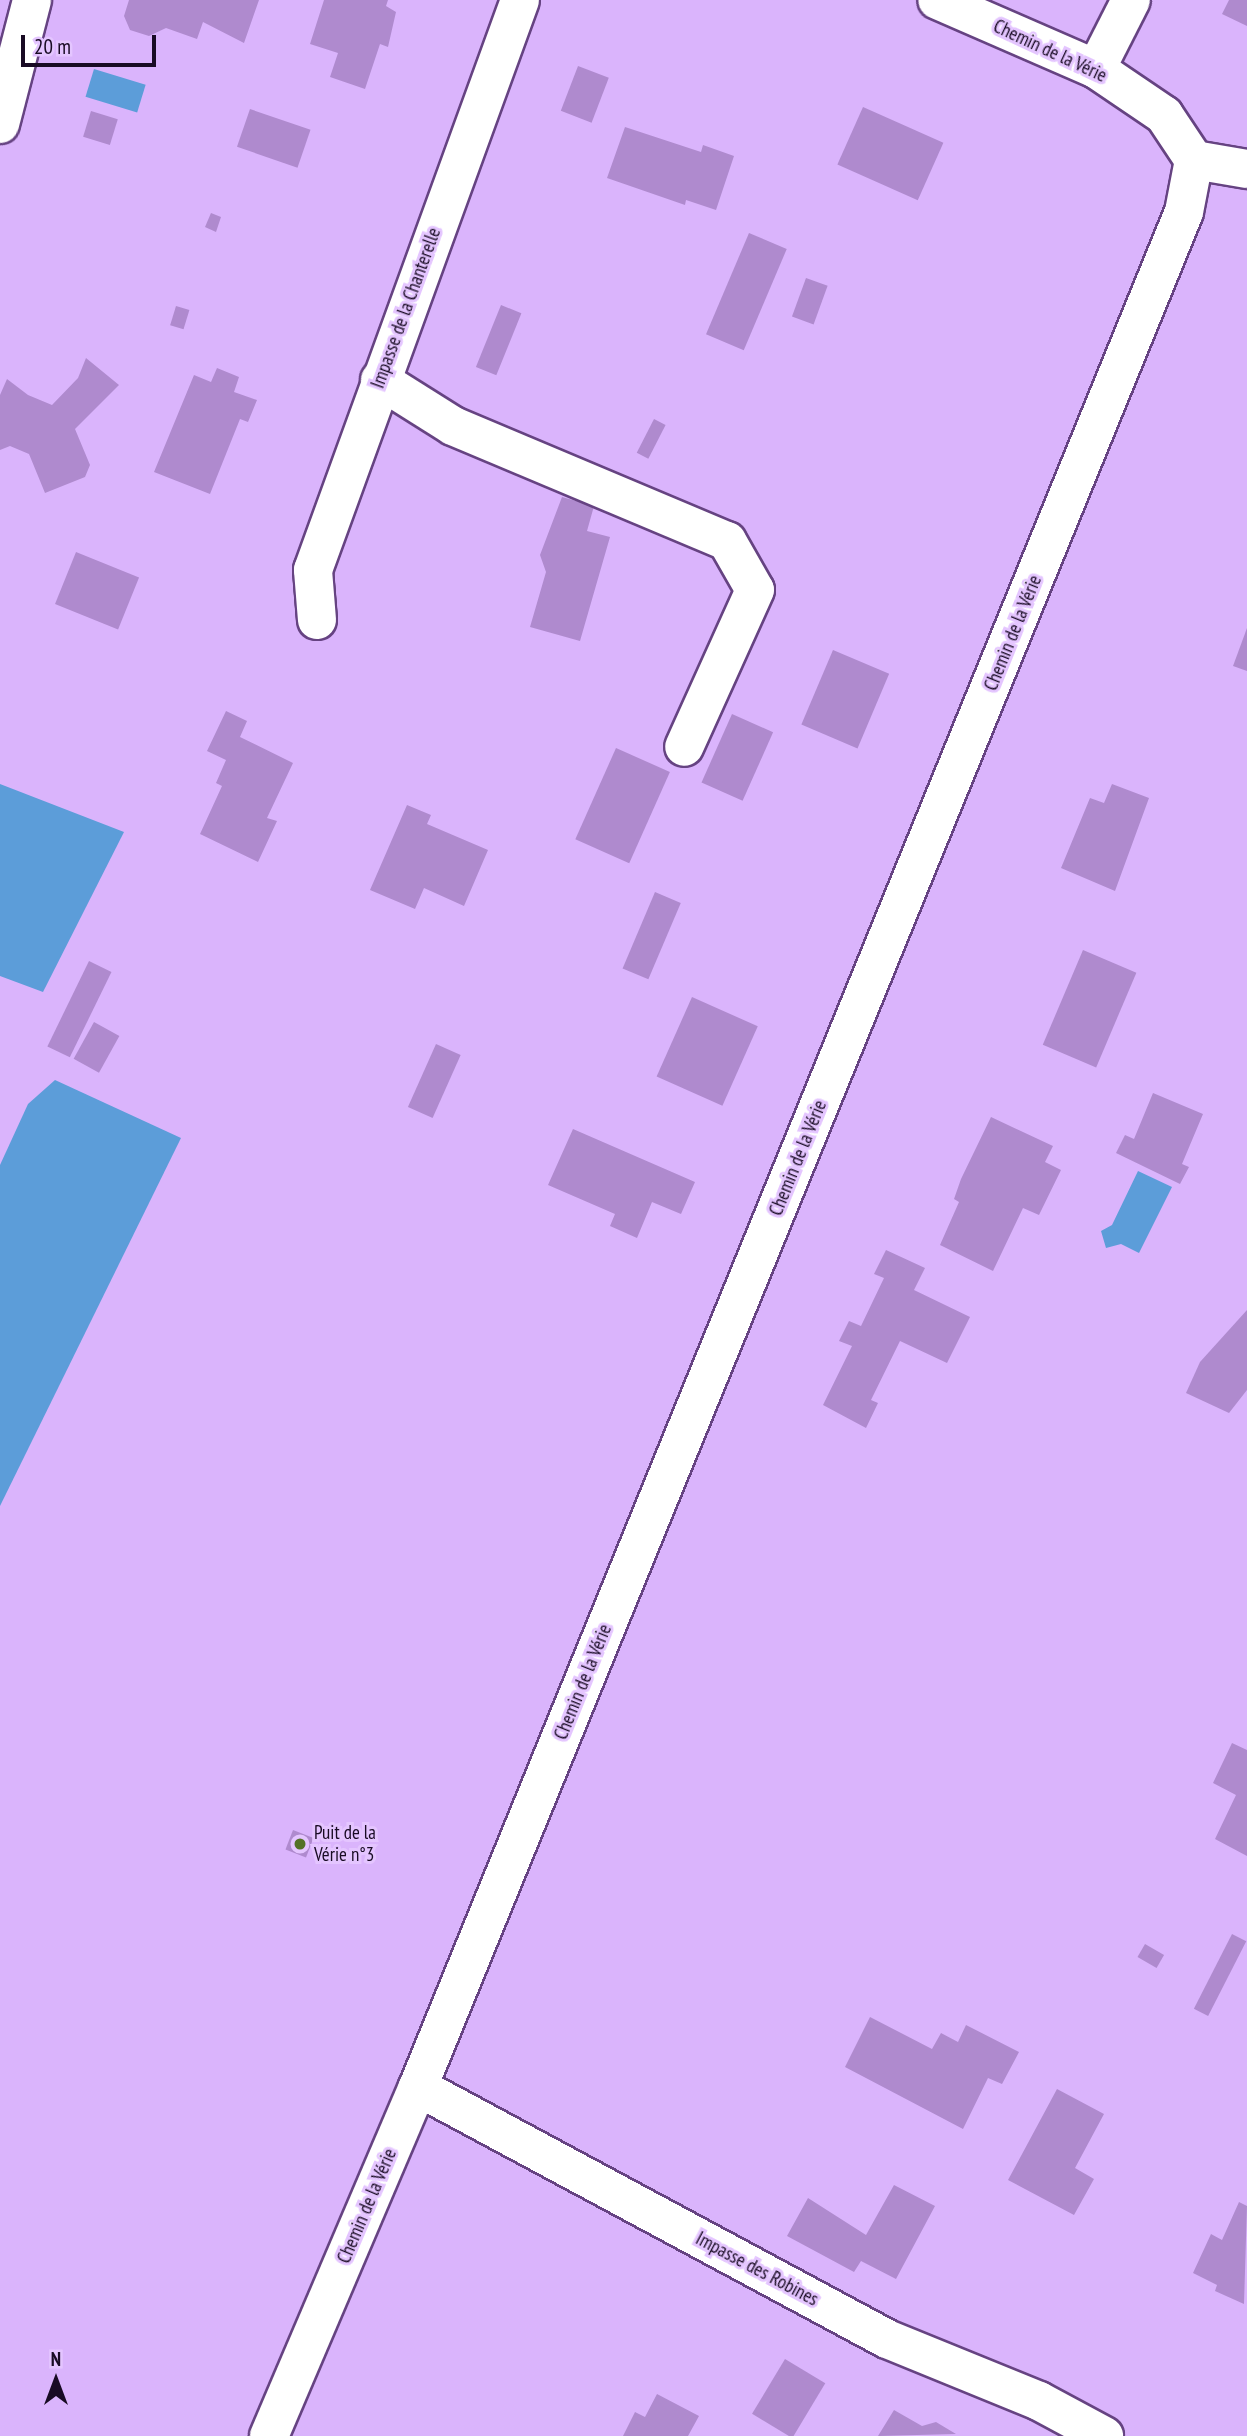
<!DOCTYPE html>
<meta charset="utf-8">
<style>
body{margin:0}
#map{position:relative;width:1247px;height:2436px;overflow:hidden;background:#dab4fc;font-family:"PT Sans Narrow",sans-serif}
div>[style]{position:absolute}
[style*='--x']{left:calc(var(--x)*1px);top:calc(var(--y)*1px);width:calc(var(--w)*1px);rotate:calc(var(--a)*1deg)}
.water>*{inset:0;background:#5c9dd9;transform-origin:0 0}
.building>*{inset:0;background:#af8ace;transform-origin:0 0}
.roads{filter:drop-shadow(2px 0 #664382) drop-shadow(-2px 0 #664382) drop-shadow(0 2px #664382) drop-shadow(0 -2px #664382)}
.minor>*{height:38px;margin:-19px;padding:0 19px;transform-origin:19px;border-radius:19px;background:#fff}
.dots>*{width:19px;height:19px;translate:-50% -50%;box-sizing:border-box;border:4px solid #e4c5ff;border-radius:50%}
span{translate:-50% -50%;white-space:nowrap;text-align:center;line-height:1.15;-webkit-text-stroke:6px #e4c5ff;paint-order:stroke}
.street-label{font-size:19px;color:#190b24}
.poi-label{font-size:19px;color:#190b24}
.left{translate:0 -50%;text-align:left}
.north{position:absolute;left:21px;top:2345px;width:70px;height:70px;-webkit-text-stroke:5px #e4c5ff;paint-order:stroke;rotate:0deg;font-size:19px;font-weight:700;line-height:28px;text-align:center;color:#190b24}
.north::after{content:'';display:block;margin:auto;width:24px;height:32px;background:#190b24;clip-path:polygon(50% 0,100% 100%,50% 72%,0 100%)}
.scale{position:absolute;left:21px;top:35px;width:135px;height:32px;box-sizing:border-box;border:4px solid #190b24;border-top:0;padding-left:9px;font-size:21px;line-height:24px;white-space:nowrap;color:#190b24;-webkit-text-stroke:5px #e4c5ff;paint-order:stroke}
</style>
<div id="map">
<div class="water">
<i style="left:94px;top:69px;width:54px;height:29px;rotate:17deg"></i>
<i style="clip-path:polygon(0 784px,124px 832px,43px 992px,0 976px)"></i>
<i style="clip-path:polygon(55px 1080px,181px 1138px,0 1506px,0 1165px,28px 1104px)"></i>
<i style="clip-path:polygon(1138px 1171px,1172px 1187px,1139px 1253px,1121px 1244px,1106px 1248px,1101px 1231px,1112px 1225px)"></i>
</div>
<div class="building">
<i style="clip-path:polygon(129px 0,259px 0,244px 43px,203px 22px,197px 39px,166px 28px,149px 36px,130px 30px,124px 16px)"></i>
<i style="clip-path:polygon(324px 0,388px 0,386px 6px,396px 12px,388px 47px,380px 44px,365px 89px,330px 77px,338px 53px,310px 44px)"></i>
<i style="clip-path:polygon(1229px 0,1247px 0,1247px 26px,1222px 14px)"></i>
<i style="left:578px;top:66px;width:33px;height:48px;rotate:21deg"></i>
<i style="left:863px;top:107px;width:88px;height:63px;rotate:24deg"></i>
<i style="left:250px;top:109px;width:64px;height:40px;rotate:19deg"></i>
<i style="left:91px;top:111px;width:28px;height:27px;rotate:17deg"></i>
<i style="clip-path:polygon(625px 127px,701px 152px,703px 145px,734px 156px,716px 210px,686px 200px,685px 205px,607px 178px)"></i>
<i style="clip-path:polygon(211px 213px,221px 217px,216px 232px,205px 227px)"></i>
<i style="left:749px;top:233px;width:41px;height:110px;rotate:23deg"></i>
<i style="left:806px;top:278px;width:23px;height:41px;rotate:20deg"></i>
<i style="left:501px;top:305px;width:22px;height:67px;rotate:22deg"></i>
<i style="left:176px;top:306px;width:14px;height:20px;rotate:17deg"></i>
<i style="clip-path:polygon(86px 358px,119px 385px,75px 429px,90px 465px,85px 477px,45px 493px,29px 454px,10px 446px,0 450px,0 395px,7px 379px,28px 395px,52px 405px,78px 378px)"></i>
<i style="clip-path:polygon(217px 368px,239px 377px,234px 392px,257px 400px,248px 422px,240px 419px,210px 494px,154px 472px,194px 375px,211px 382px)"></i>
<i style="left:654px;top:419px;width:13px;height:38px;rotate:27deg"></i>
<i style="clip-path:polygon(562px 497px,594px 506px,587px 531px,610px 537px,580px 641px,530px 627px,546px 572px,540px 555px)"></i>
<i style="left:76px;top:552px;width:68px;height:56px;rotate:22deg"></i>
<i style="clip-path:polygon(1247px 628px,1247px 671px,1233px 666px)"></i>
<i style="left:833px;top:650px;width:61px;height:81px;rotate:23deg"></i>
<i style="clip-path:polygon(226px 711px,247px 721px,240px 737px,293px 763px,267px 818px,277px 821px,258px 862px,200px 834px,222px 786px,216px 783px,226px 760px,207px 751px)"></i>
<i style="left:732px;top:714px;width:45px;height:75px;rotate:24deg"></i>
<i style="left:616px;top:748px;width:59px;height:100px;rotate:24deg"></i>
<i style="clip-path:polygon(1112px 784px,1149px 798px,1115px 891px,1061px 868px,1090px 798px,1104px 803px)"></i>
<i style="clip-path:polygon(407px 805px,431px 815px,427px 824px,488px 850px,464px 906px,424px 888px,415px 909px,370px 890px)"></i>
<i style="left:655px;top:892px;width:28px;height:83px;rotate:23deg"></i>
<i style="left:1083px;top:950px;width:58px;height:103px;rotate:23deg"></i>
<i style="left:89px;top:961px;width:25px;height:95px;rotate:26deg"></i>
<i style="left:692px;top:997px;width:72px;height:87px;rotate:24deg"></i>
<i style="left:94px;top:1022px;width:29px;height:42px;rotate:29deg"></i>
<i style="left:436px;top:1044px;width:27px;height:69px;rotate:24deg"></i>
<i style="clip-path:polygon(1153px 1093px,1203px 1114px,1182px 1164px,1189px 1167px,1180px 1184px,1116px 1153px,1125px 1135px,1134px 1139px)"></i>
<i style="clip-path:polygon(991px 1117px,1053px 1146px,1045px 1162px,1061px 1170px,1039px 1215px,1023px 1208px,993px 1271px,940px 1245px,959px 1202px,954px 1199px,961px 1179px)"></i>
<i style="clip-path:polygon(573px 1129px,695px 1182px,681px 1214px,652px 1202px,637px 1238px,610px 1226px,615px 1214px,548px 1185px)"></i>
<i style="clip-path:polygon(886px 1250px,925px 1268px,914px 1290px,970px 1317px,947px 1363px,900px 1341px,871px 1400px,878px 1403px,866px 1428px,823px 1405px,852px 1346px,839px 1341px,849px 1321px,861px 1326px,884px 1278px,874px 1274px)"></i>
<i style="clip-path:polygon(1247px 1310px,1247px 1390px,1229px 1413px,1186px 1393px,1200px 1362px)"></i>
<i style="clip-path:polygon(1232px 1743px,1247px 1750px,1247px 1856px,1215px 1839px,1236px 1795px,1213px 1783px)"></i>
<i style="left:293px;top:1830px;width:22px;height:21px;rotate:21deg"></i>
<i style="left:1232px;top:1934px;width:16px;height:84px;rotate:27deg"></i>
<i style="left:1145px;top:1944px;width:22px;height:15px;rotate:30deg"></i>
<i style="clip-path:polygon(870px 2017px,932px 2049px,941px 2033px,958px 2042px,966px 2025px,1019px 2052px,1002px 2084px,988px 2078px,963px 2129px,845px 2067px)"></i>
<i style="clip-path:polygon(1057px 2089px,1104px 2114px,1075px 2168px,1094px 2179px,1074px 2215px,1008px 2180px)"></i>
<i style="clip-path:polygon(894px 2185px,935px 2206px,896px 2279px,861px 2261px,854px 2272px,787px 2236px,808px 2198px,866px 2235px)"></i>
<i style="clip-path:polygon(1239px 2202px,1247px 2206px,1244px 2304px,1215px 2291px,1217px 2285px,1193px 2273px,1211px 2234px,1222px 2240px)"></i>
<i style="left:785px;top:2359px;width:47px;height:64px;rotate:31deg"></i>
<i style="clip-path:polygon(657px 2394px,699px 2416px,688px 2436px,623px 2436px,635px 2412px,645px 2417px)"></i>
<i style="clip-path:polygon(894px 2410px,922px 2426px,936px 2422px,956px 2434px,878px 2436px)"></i>
</div>
<div class="roads">
<div class="minor">
<i style="--x:1096;--y:69;--w:77;--a:-63.1"></i>
<i style="--x:0;--y:124;--w:128;--a:-75.5"></i>
<i style="--x:1194;--y:160;--w:54;--a:9.6"></i>
<i style="--x:380;--y:380;--w:86;--a:32.2"></i>
<i style="--x:453;--y:426;--w:297;--a:22.8"></i>
<i style="--x:727;--y:541;--w:56;--a:60.3"></i>
<i style="--x:755;--y:590;--w:172;--a:114.3"></i>
<i style="--x:317;--y:620;--w:50;--a:-94.6"></i>
<i style="--x:313;--y:570;--w:606;--a:-70.04"></i>
<i style="--x:418;--y:2087;--w:532;--a:28.25"></i>
<i style="--x:887;--y:2339;--w:164;--a:22.2"></i>
<i style="--x:1039;--y:2401;--w:74;--a:28.3"></i>
<i style="--x:269;--y:2436;--w:379;--a:-66.9"></i>
<i style="--x:418;--y:2087;--w:2025;--a:-67.78"></i>
<i style="--x:1184;--y:212;--w:53;--a:-79.1"></i>
<i style="--x:1194;--y:160;--w:54;--a:-123.7"></i>
<i style="--x:1164;--y:115;--w:82;--a:-145.9"></i>
<i style="--x:1096;--y:69;--w:173;--a:-156.5"></i>
</div>
</div>
<div class="dots">
<i style="left:300px;top:1844px;background:#547227"></i>
</div>
<div class="street-label">
<span style="left:1050px;top:51px;rotate:25deg">Chemin de la Vérie</span>
<span style="left:406px;top:308px;rotate:-70deg">Impasse de la Chanterelle</span>
<span style="left:1013px;top:633px;rotate:-68deg">Chemin de la Vérie</span>
<span style="left:798px;top:1158px;rotate:-68deg">Chemin de la Vérie</span>
<span style="left:583px;top:1682px;rotate:-68deg">Chemin de la Vérie</span>
<span style="left:367px;top:2206px;rotate:-67deg">Chemin de la Vérie</span>
<span style="left:757px;top:2269px;rotate:28deg">Impasse des Robines</span>
</div>
<div class="poi-label">
<span class="left" style="left:314px;top:1844px">Puit de la<br>Vérie n°3</span>
</div>
<div class="north">N</div>
<div class="scale">20 m</div>
</div>
